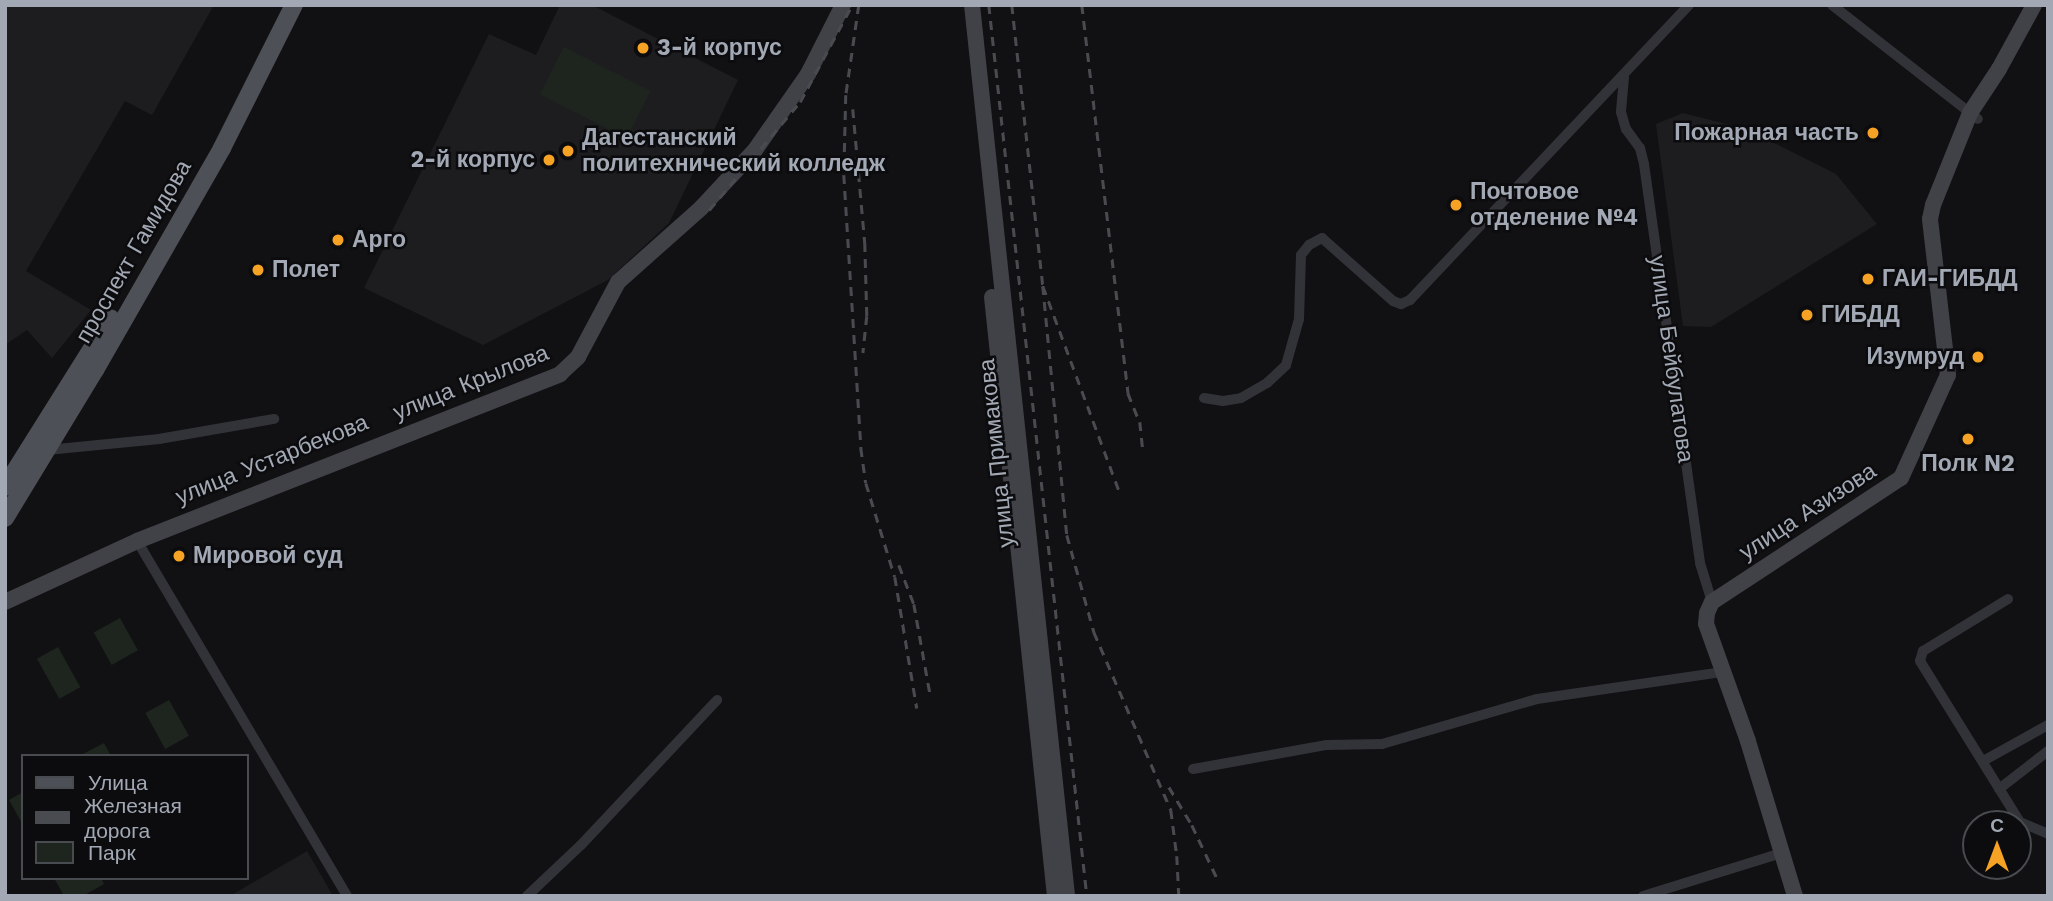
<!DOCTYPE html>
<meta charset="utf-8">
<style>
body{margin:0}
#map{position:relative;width:2053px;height:901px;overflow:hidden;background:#111113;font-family:"Work Sans",sans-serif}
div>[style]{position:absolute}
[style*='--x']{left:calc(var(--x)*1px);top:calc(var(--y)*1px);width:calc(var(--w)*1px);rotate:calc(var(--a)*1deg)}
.built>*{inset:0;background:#1d1d20}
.green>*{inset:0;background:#1d251e;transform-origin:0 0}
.street>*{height:10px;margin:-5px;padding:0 5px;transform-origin:5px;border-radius:5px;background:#323338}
.secondary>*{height:16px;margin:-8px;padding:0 8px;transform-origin:8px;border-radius:8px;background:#404248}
.primary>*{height:18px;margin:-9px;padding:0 9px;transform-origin:9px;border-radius:9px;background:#4e5057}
.rail>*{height:2.5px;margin-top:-1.25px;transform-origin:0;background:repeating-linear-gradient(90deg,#494b51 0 9px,transparent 0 16px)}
.dots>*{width:19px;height:19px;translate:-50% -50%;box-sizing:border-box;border:4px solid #0c0c0e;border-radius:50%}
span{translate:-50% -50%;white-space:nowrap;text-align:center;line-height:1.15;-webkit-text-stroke:5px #0c0c0e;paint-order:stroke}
.poi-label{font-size:23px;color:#a2a9b4;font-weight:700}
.left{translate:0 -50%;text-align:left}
.right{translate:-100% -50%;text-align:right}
.street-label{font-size:23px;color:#a2a9b4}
.frame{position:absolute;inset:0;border:7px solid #a2a9b4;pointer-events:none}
.legend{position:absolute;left:21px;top:754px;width:228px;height:126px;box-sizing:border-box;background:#0c0c0e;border:2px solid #484b50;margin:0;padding:9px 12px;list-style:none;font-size:21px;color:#a2a9b4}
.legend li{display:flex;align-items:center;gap:14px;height:35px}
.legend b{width:35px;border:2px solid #484b50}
.north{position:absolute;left:1962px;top:810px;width:70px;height:70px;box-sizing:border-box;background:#0c0c0e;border:2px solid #484b50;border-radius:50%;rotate:0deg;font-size:19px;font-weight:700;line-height:28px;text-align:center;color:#a2a9b4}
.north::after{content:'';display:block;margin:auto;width:24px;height:32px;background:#f6a325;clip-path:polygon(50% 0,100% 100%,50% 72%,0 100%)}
</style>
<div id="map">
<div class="built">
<i style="clip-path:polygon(5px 5px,214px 5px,152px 115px,125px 101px,26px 271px,91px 310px,52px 358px,27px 330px,5px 345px)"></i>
<i style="clip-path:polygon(560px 5px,592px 5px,738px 80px,669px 223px,608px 280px,483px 345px,364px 288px,489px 34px,536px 55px)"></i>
<i style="clip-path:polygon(1683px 113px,1746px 129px,1836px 174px,1877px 224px,1711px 327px,1683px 326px,1656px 124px)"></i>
<i style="clip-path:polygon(307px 851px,333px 896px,230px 896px)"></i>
</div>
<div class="green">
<i style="left:564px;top:47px;width:97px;height:53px;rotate:27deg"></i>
<i style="left:120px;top:618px;width:37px;height:30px;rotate:61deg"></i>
<i style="left:58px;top:647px;width:46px;height:24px;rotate:61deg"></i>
<i style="left:169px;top:700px;width:41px;height:27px;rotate:61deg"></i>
<i style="clip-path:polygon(104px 743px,111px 756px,82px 756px,81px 755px)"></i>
<i style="clip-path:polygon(23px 792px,23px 825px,9px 800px)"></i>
<i style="clip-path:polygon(54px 878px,101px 878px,104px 884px,83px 896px,64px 896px)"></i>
</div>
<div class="street">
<i style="--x:1832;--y:5;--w:185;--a:38"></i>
<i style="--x:1624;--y:77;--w:35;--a:95"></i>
<i style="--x:1621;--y:112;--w:18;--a:74"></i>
<i style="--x:1626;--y:129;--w:24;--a:54"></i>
<i style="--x:1640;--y:148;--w:16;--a:76"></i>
<i style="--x:1644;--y:164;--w:403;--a:82"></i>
<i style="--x:1700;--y:563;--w:41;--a:72.9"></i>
<i style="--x:1204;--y:398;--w:19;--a:9"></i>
<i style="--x:1223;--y:401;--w:18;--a:-9"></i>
<i style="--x:1241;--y:398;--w:30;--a:-30"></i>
<i style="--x:1267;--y:383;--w:26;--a:-43"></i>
<i style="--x:1286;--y:365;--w:48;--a:-74.2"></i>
<i style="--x:1299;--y:319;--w:64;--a:-88.2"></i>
<i style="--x:1301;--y:255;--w:13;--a:-51"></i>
<i style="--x:1309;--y:245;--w:15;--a:-28"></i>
<i style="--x:1322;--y:238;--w:95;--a:41.6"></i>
<i style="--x:1393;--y:301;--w:9;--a:21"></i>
<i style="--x:1401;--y:304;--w:10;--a:-24"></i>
<i style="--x:1410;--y:300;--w:406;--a:-46.6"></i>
<i style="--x:47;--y:450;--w:113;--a:-5.6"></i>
<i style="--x:159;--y:439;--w:117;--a:-9.9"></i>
<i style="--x:136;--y:539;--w:415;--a:59.4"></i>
<i style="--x:2008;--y:599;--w:100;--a:148.5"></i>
<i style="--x:1923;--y:651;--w:10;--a:107"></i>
<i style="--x:1920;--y:661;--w:190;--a:58.2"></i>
<i style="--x:2020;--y:822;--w:30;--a:23"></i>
<i style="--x:1983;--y:761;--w:74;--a:-29"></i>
<i style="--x:1193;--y:769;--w:136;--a:-10.2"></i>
<i style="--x:1327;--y:745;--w:55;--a:-1"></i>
<i style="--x:1382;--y:744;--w:161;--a:-16.2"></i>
<i style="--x:1537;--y:699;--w:188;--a:-8.3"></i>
<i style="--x:1999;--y:789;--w:62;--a:-37.8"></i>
<i style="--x:527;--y:896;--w:74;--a:-43.4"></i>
<i style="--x:581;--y:845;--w:199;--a:-46.8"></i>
<i style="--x:1643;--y:896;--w:145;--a:-17.2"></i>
</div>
<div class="secondary">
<i style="--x:972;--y:5;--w:896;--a:83.91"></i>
<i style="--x:992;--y:297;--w:602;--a:84"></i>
<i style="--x:5;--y:602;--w:145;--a:-24.8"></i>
<i style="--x:137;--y:541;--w:455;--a:-21.5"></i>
<i style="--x:560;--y:374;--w:25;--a:-43"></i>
<i style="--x:578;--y:357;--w:85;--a:-61.9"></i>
<i style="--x:618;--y:282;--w:111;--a:-41.7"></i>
<i style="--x:701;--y:208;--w:79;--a:-47"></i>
<i style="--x:755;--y:150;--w:93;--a:-55.1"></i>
<i style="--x:808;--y:74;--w:77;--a:-63.1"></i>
<i style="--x:1795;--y:896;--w:162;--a:-106.9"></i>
<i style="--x:1748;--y:741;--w:124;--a:-109.7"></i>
<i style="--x:1706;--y:624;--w:11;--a:-85"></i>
<i style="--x:1707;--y:613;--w:12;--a:-66"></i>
<i style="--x:1712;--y:602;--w:226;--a:-33.3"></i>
<i style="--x:1901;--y:478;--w:113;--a:-65.5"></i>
<i style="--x:1948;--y:375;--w:157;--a:-96.6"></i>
<i style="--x:1930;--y:219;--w:14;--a:-78"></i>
<i style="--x:1933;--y:205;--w:99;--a:-68.1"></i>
<i style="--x:1970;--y:113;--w:53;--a:-56.6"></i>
<i style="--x:1999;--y:69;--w:73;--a:-61.3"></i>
</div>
<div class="primary">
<i style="--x:5;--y:487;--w:199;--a:-57.9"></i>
<i style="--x:5;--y:518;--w:173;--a:-58.7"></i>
<i style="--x:95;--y:370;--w:256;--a:-60.2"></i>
<i style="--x:222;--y:148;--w:160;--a:-63.3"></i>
</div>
<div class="rail">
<i style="--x:859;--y:5;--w:91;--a:98.2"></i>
<i style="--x:846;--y:95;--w:80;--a:91.4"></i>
<i style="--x:844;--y:175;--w:274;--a:86.4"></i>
<i style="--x:861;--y:448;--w:35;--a:82"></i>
<i style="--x:866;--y:483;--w:98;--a:72.9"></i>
<i style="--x:895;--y:577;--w:133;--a:80.5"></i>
<i style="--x:989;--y:5;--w:896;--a:83.72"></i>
<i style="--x:1012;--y:5;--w:283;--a:83.7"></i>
<i style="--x:1043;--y:286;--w:221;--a:69.6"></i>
<i style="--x:1082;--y:5;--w:391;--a:83.2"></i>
<i style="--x:1128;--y:393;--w:31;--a:68"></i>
<i style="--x:1140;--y:422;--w:30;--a:84"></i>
<i style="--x:853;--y:109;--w:135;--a:84.9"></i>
<i style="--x:865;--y:243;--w:73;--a:88.4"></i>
<i style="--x:867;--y:316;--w:37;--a:96"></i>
<i style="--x:709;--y:210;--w:141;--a:-49.9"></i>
<i style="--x:800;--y:102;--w:110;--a:-61.8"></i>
<i style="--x:1043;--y:286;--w:250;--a:84.5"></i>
<i style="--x:1067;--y:535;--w:101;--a:74.4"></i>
<i style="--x:1094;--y:632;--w:194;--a:66.6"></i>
<i style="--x:1171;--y:810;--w:46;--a:82.6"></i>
<i style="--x:1177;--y:856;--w:40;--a:87.1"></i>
<i style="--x:899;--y:565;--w:42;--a:69"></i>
<i style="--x:914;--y:604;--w:90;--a:79.8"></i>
<i style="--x:1169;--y:787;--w:44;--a:58.8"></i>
<i style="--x:1192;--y:825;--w:61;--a:64.7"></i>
</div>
<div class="dots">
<i style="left:643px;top:48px;background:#f6a325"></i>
<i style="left:1873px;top:133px;background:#f6a325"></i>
<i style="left:568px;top:151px;background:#f6a325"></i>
<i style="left:549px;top:160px;background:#f6a325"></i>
<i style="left:1456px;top:205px;background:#f6a325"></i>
<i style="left:338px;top:240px;background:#f6a325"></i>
<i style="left:258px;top:270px;background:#f6a325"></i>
<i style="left:1868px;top:279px;background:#f6a325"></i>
<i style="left:1807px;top:315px;background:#f6a325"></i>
<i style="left:1978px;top:357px;background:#f6a325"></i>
<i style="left:1968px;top:439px;background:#f6a325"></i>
<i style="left:179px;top:556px;background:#f6a325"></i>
</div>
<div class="poi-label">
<span class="left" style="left:657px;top:48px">3-й корпус</span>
<span class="right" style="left:1859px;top:133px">Пожарная часть</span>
<span class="left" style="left:582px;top:151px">Дагестанский<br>политехнический колледж</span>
<span class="right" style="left:535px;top:160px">2-й корпус</span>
<span class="left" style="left:1470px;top:205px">Почтовое<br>отделение №4</span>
<span class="left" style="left:352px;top:240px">Арго</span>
<span class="left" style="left:272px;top:270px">Полет</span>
<span class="left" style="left:1882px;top:279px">ГАИ-ГИБДД</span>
<span class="left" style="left:1821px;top:315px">ГИБДД</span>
<span class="right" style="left:1964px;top:357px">Изумруд</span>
<span style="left:1968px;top:464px">Полк N2</span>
<span class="left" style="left:193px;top:556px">Мировой суд</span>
</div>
<div class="street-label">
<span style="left:134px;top:252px;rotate:-60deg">проспект Гамидова</span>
<span style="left:1671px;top:359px;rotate:82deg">улица Бейбулатова</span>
<span style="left:471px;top:383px;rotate:-22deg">улица Крылова</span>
<span style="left:997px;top:453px;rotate:-96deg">улица Примакова</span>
<span style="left:272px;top:460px;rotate:-22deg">улица Устарбекова</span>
<span style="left:1808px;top:512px;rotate:-33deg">улица Азизова</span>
</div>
<div class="frame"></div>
<ul class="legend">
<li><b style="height:9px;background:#4e5057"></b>Улица</li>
<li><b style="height:9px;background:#494b51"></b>Железная дорога</li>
<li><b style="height:19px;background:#1d251e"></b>Парк</li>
</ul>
<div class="north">С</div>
</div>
